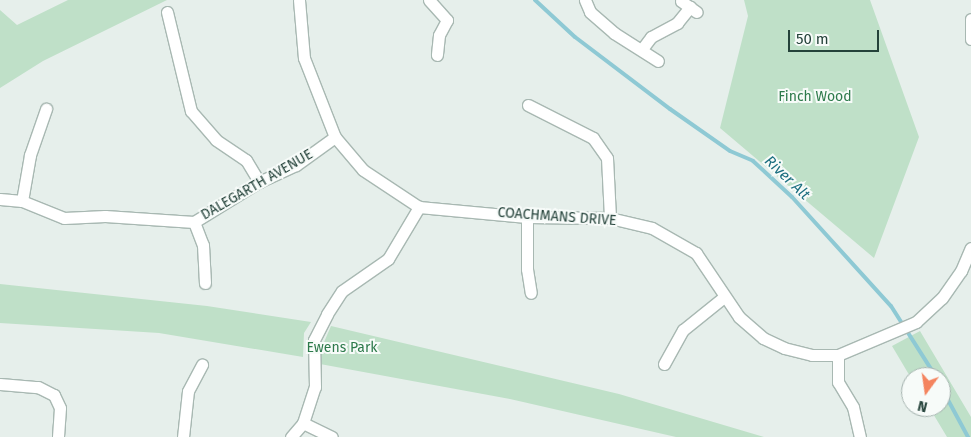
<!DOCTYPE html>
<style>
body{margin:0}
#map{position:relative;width:971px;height:437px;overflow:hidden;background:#e6efeb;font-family:"Fira Sans",sans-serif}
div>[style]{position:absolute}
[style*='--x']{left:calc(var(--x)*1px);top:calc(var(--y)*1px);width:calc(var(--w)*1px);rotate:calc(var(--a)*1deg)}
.green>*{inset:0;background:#bfe0c8}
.stream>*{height:4px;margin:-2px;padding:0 2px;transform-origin:2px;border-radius:2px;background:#8ec9d4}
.roads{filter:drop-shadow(1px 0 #a8b8b2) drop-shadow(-1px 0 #a8b8b2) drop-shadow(0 1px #a8b8b2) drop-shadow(0 -1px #a8b8b2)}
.minor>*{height:11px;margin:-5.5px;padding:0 5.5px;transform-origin:5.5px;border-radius:5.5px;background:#fff}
span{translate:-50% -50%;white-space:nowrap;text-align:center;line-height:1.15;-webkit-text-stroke:4px #f7fbf9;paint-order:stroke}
.park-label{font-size:14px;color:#2d7a4b}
.street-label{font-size:14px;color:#24423a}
.water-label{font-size:15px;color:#1c6f80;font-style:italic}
.north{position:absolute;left:901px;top:367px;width:50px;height:50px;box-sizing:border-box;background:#f7fbf9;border:1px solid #a3b1ad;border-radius:50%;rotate:194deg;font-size:14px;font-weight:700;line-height:20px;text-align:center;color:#24423a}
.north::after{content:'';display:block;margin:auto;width:18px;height:22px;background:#f4845f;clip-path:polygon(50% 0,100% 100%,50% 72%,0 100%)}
.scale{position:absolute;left:788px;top:30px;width:91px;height:22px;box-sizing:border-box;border:2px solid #24423a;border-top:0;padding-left:6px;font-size:15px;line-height:18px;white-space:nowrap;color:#24423a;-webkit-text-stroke:4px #f7fbf9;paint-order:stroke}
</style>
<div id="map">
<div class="green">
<i style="clip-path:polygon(68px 0,167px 0,43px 61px,0 88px,0 10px,17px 25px)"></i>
<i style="clip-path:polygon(744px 0,870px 0,919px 137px,874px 258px,720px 128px,748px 16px)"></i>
<i style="clip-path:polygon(0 284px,207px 306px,311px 322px,304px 333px,303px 357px,159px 333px,0 323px)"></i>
<i style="clip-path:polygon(331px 326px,619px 394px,764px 437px,676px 437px,510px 399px,320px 364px,321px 349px)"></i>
<i style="clip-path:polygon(920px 331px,971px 417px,971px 437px,947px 437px,929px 407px,941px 407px,941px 377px,911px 378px,892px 346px)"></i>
</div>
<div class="stream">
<i style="--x:535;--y:0;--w:54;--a:42.8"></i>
<i style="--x:575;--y:37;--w:119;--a:37.2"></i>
<i style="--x:670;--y:109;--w:73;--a:35"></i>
<i style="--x:730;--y:151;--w:25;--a:23"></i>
<i style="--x:753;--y:161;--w:53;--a:42.7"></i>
<i style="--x:792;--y:197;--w:147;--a:47.8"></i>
<i style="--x:891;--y:306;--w:84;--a:57.6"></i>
<i style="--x:941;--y:387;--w:57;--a:61.6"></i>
</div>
<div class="roads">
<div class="minor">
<i style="--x:299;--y:0;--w:58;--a:85.1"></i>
<i style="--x:304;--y:58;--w:85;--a:68.6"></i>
<i style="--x:335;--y:137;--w:43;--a:49.7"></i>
<i style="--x:363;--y:170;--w:67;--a:33.5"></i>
<i style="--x:419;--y:207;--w:108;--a:5.3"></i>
<i style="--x:527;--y:217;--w:83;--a:0.7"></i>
<i style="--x:610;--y:218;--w:43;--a:13.4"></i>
<i style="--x:652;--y:228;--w:51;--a:29.6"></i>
<i style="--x:696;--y:253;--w:77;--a:56.1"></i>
<i style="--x:739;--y:317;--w:32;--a:41"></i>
<i style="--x:763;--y:338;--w:23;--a:25"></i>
<i style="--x:784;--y:348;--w:29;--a:14"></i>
<i style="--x:812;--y:355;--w:26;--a:0"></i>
<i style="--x:838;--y:355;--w:85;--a:-22.9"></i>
<i style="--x:916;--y:322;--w:35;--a:-43"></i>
<i style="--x:942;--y:298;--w:33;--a:-55"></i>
<i style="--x:961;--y:271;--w:25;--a:-67"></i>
<i style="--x:429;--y:0;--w:27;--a:48"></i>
<i style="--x:447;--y:20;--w:17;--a:118"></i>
<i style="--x:439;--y:35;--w:20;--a:96"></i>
<i style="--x:585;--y:0;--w:13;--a:67"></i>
<i style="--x:590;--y:12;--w:32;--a:41"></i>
<i style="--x:614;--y:33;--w:52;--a:32.5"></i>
<i style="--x:681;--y:1;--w:19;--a:35"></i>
<i style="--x:167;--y:12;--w:102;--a:76.4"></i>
<i style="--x:191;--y:111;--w:38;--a:49"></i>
<i style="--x:216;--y:140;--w:36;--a:34"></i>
<i style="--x:246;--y:160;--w:26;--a:59"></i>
<i style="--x:971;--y:19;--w:20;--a:90"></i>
<i style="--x:642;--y:49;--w:15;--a:-53"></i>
<i style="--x:651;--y:37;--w:30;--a:-28"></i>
<i style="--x:677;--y:23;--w:21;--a:-51"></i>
<i style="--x:528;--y:105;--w:73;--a:26.9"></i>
<i style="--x:593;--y:138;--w:24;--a:55"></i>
<i style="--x:607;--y:158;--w:60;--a:87.1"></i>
<i style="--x:0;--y:199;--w:22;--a:5"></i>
<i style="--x:22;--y:201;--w:45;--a:22"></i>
<i style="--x:64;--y:218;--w:41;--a:-2.8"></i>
<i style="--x:105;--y:216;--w:89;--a:3.9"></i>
<i style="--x:194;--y:222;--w:76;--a:-31.6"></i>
<i style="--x:259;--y:182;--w:41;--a:-24.7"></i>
<i style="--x:296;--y:165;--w:48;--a:-35.7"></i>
<i style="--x:22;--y:201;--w:47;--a:-80.1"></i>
<i style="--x:30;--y:155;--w:49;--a:-70.8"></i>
<i style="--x:527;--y:217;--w:52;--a:90"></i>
<i style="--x:527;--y:269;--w:24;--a:81"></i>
<i style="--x:194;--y:222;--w:25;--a:69"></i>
<i style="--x:203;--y:245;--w:38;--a:87"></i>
<i style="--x:838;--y:355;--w:27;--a:90"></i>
<i style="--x:838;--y:382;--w:29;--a:59"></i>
<i style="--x:853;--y:407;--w:31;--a:77"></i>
<i style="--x:664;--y:364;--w:39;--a:-61"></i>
<i style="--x:683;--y:330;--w:53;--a:-38.8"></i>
<i style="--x:0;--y:384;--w:38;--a:5"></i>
<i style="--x:38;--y:387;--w:18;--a:27"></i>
<i style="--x:54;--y:395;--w:14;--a:65"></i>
<i style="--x:60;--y:408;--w:29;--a:94"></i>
<i style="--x:303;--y:423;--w:32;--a:26"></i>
<i style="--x:183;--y:437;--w:46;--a:-83.8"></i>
<i style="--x:188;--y:391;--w:30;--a:-62"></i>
<i style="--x:291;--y:437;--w:18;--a:-49"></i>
<i style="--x:303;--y:423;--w:38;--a:-72"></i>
<i style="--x:315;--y:387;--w:47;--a:-91.2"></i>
<i style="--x:314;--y:340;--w:29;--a:-63"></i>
<i style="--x:327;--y:314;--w:27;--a:-57"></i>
<i style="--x:342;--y:291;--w:56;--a:-34.8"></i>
<i style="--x:388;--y:259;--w:61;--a:-59.2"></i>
</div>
</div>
<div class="park-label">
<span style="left:815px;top:97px">Finch Wood</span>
<span style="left:342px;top:348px">Ewens Park</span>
</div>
<div class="street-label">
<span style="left:257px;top:185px;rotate:-30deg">DALEGARTH AVENUE</span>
<span style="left:557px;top:217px;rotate:4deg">COACHMANS DRIVE</span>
</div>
<div class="water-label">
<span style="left:787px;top:178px;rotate:44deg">River Alt</span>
</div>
<div class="north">N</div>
<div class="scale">50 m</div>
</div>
